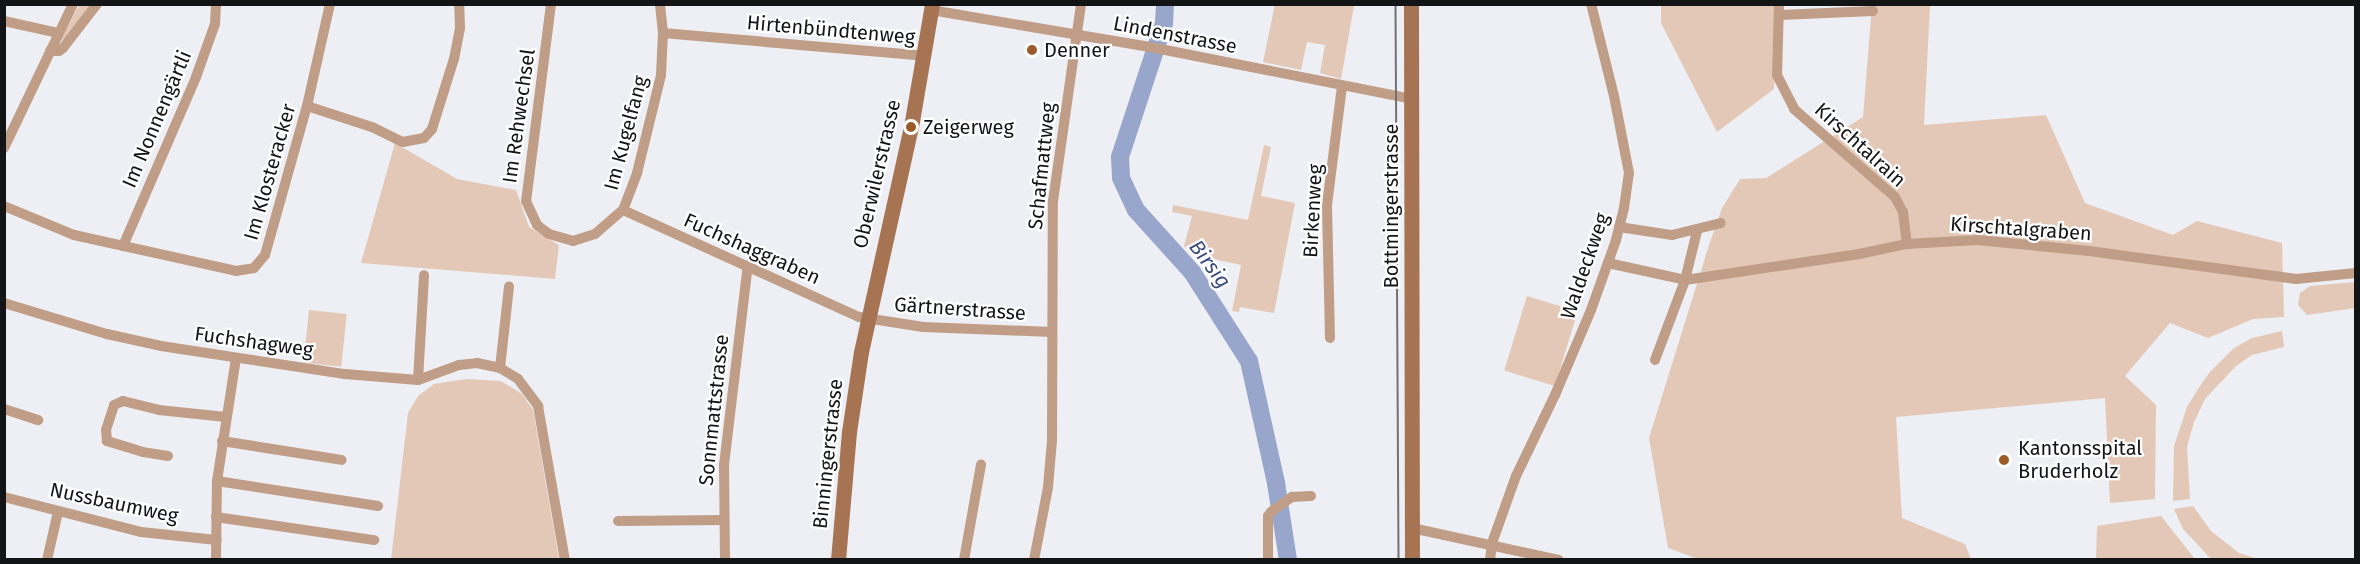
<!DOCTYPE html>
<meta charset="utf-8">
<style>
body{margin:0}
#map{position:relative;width:2360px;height:564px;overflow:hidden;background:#edeff4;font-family:"Fira Sans",sans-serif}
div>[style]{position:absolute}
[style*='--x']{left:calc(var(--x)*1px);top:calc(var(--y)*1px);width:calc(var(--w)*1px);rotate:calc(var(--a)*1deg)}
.green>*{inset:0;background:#e3c8b7;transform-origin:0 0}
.river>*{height:18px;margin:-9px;padding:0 9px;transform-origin:9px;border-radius:9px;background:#98a6cc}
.minor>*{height:10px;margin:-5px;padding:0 5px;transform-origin:5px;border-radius:5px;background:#c09d86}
.secondary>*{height:15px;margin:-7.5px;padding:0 7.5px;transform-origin:7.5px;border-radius:7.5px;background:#a77453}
.tram>*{height:1.5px;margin:-0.75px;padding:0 0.75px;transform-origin:0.75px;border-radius:0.75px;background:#717276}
.dots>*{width:16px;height:16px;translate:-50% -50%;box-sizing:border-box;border:3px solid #fff;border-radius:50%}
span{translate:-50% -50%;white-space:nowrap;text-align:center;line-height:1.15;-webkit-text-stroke:4.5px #fff;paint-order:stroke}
.street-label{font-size:20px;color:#131416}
.poi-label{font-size:20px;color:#131416}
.left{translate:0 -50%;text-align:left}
.water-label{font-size:21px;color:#3c4c7f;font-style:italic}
.frame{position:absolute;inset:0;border:6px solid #131416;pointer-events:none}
</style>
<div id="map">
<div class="green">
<i style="clip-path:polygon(1275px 4px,1354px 6px,1341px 79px,1320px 73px,1325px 45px,1307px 42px,1301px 70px,1263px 62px)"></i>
<i style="clip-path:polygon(79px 5px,94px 5px,74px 32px,60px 41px)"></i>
<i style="clip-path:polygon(1661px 5px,1779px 5px,1774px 89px,1717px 132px,1661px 23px)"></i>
<i style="clip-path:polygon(1872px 5px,1930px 5px,1924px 125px,2046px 115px,2085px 203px,2173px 235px,2197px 221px,2282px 243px,2284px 317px,2253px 319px,2208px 338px,2170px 323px,2125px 376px,2156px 405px,2155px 499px,2110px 503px,2105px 398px,1896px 417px,1902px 518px,1965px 544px,1971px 559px,1701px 560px,1668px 548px,1649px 438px,1709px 245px,1722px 208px,1740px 179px,1766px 178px,1863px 117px)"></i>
<i style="clip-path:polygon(395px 143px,457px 179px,516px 190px,529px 227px,559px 245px,555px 279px,361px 263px)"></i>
<i style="clip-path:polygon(1264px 145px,1271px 147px,1261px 196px,1295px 203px,1274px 313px,1240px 307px,1239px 312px,1232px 311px,1241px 265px,1191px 254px,1184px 246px,1192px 216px,1172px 212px,1173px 205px,1248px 220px)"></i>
<i style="clip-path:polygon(2355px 282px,2355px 308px,2307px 315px,2298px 305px,2300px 293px,2310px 286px)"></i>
<i style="left:1527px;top:296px;width:53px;height:78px;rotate:17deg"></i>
<i style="left:309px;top:310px;width:38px;height:53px;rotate:6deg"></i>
<i style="clip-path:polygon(2282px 331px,2284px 347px,2252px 355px,2236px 366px,2205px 399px,2194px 422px,2187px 447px,2190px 499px,2173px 501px,2174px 446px,2187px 407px,2198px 389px,2209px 373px,2234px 348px,2252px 338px)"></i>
<i style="clip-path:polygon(467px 379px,501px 381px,522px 394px,533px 410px,559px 559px,391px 560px,408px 413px,418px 396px,434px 384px)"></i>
<i style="clip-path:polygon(2193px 506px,2211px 531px,2239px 553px,2258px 559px,2211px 559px,2183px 529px,2174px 509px)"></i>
<i style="clip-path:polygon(2161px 516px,2195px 559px,2096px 559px,2097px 526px)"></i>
</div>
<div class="river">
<i style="--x:1165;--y:4;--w:19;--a:93"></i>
<i style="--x:1164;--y:23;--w:141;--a:108.2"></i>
<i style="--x:1120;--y:157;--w:21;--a:87"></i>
<i style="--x:1121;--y:178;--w:35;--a:65"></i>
<i style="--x:1136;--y:210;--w:84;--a:47.9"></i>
<i style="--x:1192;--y:272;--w:106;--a:57.4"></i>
<i style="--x:1249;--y:361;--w:125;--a:77.5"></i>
<i style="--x:1276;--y:483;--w:78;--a:81.1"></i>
</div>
<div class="minor">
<i style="--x:551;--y:4;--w:199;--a:97.2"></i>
<i style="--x:526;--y:201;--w:26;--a:65"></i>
<i style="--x:537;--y:225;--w:15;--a:37"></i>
<i style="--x:549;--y:234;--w:25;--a:16"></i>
<i style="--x:573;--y:241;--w:23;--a:-18"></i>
<i style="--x:595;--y:234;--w:37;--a:-41"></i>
<i style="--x:623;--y:210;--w:40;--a:-69"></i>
<i style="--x:637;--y:173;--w:101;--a:-76.2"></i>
<i style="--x:661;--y:75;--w:42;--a:-87.3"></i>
<i style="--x:663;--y:33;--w:29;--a:-96"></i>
<i style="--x:1779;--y:4;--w:71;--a:91.6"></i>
<i style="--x:1777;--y:75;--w:38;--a:63"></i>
<i style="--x:1794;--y:109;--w:134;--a:41.1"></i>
<i style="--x:1895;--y:197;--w:17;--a:62"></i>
<i style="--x:1903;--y:212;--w:32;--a:83"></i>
<i style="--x:931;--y:10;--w:222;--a:9.6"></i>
<i style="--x:1150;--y:47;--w:267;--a:11.2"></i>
<i style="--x:1780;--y:15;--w:93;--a:-2.5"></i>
<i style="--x:4;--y:21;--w:55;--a:12.5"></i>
<i style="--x:663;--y:33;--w:262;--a:5"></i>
<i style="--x:50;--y:51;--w:9;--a:0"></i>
<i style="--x:59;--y:51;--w:5;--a:-37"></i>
<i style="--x:63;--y:48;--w:56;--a:-52.3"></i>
<i style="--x:307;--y:106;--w:68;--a:17.9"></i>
<i style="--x:372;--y:127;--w:34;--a:26"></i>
<i style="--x:403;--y:142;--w:21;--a:-11"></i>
<i style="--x:424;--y:138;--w:12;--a:-48"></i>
<i style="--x:432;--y:129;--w:73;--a:-72.6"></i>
<i style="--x:454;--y:59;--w:32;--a:-79"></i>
<i style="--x:460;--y:28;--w:24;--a:-92"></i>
<i style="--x:4;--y:148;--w:160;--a:-64.4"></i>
<i style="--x:4;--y:206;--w:76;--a:22.5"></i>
<i style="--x:74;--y:235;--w:166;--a:12.5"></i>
<i style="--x:236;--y:271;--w:18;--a:-9"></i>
<i style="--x:254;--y:268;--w:17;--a:-50"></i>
<i style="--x:265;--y:255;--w:155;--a:-74.3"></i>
<i style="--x:307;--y:106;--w:105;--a:-77.3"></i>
<i style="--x:623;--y:210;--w:259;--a:24.4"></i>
<i style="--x:859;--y:317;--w:65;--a:8.9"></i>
<i style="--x:923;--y:327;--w:129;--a:2.2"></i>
<i style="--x:1619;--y:227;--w:54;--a:8.6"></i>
<i style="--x:1672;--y:235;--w:50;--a:-13.8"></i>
<i style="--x:123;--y:246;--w:184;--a:-66.6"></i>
<i style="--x:196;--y:77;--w:56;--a:-70.3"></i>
<i style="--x:215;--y:24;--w:20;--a:-87"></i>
<i style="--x:1608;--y:263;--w:79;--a:12.4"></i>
<i style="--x:1685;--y:280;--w:176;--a:-8.5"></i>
<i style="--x:1859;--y:254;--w:49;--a:-11.8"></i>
<i style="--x:1907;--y:244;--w:70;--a:-3.3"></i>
<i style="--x:1977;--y:240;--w:113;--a:5.6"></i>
<i style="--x:2089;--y:251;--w:209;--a:7.7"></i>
<i style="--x:2296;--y:279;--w:60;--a:-5.7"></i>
<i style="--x:4;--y:303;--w:108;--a:16.8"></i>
<i style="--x:107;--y:334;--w:55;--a:12.5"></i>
<i style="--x:161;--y:346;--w:186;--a:8.7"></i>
<i style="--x:345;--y:374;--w:73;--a:4.7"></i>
<i style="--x:418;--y:380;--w:44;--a:-20.1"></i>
<i style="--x:459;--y:365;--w:18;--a:-6"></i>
<i style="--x:477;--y:363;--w:24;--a:12"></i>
<i style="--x:500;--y:368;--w:21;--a:31"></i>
<i style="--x:518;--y:379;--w:34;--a:53"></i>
<i style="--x:538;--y:406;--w:156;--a:80.1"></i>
<i style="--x:1330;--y:338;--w:133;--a:-91.3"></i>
<i style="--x:1327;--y:205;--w:120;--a:-82.8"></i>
<i style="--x:1655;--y:360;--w:85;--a:-69.4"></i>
<i style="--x:1685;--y:280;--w:50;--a:-76.2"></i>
<i style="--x:500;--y:368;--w:82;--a:-83.7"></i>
<i style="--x:418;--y:380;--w:105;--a:-86.7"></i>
<i style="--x:4;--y:409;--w:36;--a:18"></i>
<i style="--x:222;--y:441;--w:121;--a:9"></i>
<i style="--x:168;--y:456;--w:25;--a:-171"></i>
<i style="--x:143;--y:452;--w:38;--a:-163"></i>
<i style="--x:107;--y:441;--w:11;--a:-95"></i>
<i style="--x:106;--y:430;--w:26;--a:-72"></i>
<i style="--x:114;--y:405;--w:10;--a:-24"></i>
<i style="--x:123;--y:401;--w:37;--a:14"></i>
<i style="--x:159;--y:410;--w:67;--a:6"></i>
<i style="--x:217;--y:481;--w:163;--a:8.8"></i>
<i style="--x:4;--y:497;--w:141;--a:14.3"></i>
<i style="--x:141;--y:532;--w:76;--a:6"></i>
<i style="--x:216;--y:517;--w:160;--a:8.3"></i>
<i style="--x:618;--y:521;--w:106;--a:-0.5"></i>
<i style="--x:1412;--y:528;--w:150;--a:12.3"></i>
<i style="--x:47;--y:560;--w:49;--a:-77.1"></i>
<i style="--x:216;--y:560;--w:79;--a:-89.3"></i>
<i style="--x:217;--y:481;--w:124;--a:-81.2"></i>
<i style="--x:725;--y:560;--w:95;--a:-90.6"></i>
<i style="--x:724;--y:465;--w:201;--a:-83.2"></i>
<i style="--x:964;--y:560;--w:97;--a:-79.9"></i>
<i style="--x:1034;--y:560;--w:74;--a:-79.1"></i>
<i style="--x:1048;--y:487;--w:47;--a:-85.1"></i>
<i style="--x:1052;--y:440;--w:239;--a:-89.8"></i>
<i style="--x:1053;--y:201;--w:199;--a:-81.9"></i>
<i style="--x:1268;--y:560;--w:44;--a:-90"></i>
<i style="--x:1268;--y:516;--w:5;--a:-53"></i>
<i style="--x:1271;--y:512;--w:26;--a:-36"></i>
<i style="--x:1292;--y:497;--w:19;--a:-3"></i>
<i style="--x:1490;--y:560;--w:17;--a:-83"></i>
<i style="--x:1492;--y:543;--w:71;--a:-70.3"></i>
<i style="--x:1516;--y:476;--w:90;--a:-64.3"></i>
<i style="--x:1555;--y:395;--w:92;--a:-67"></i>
<i style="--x:1591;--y:310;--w:74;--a:-70.3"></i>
<i style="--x:1616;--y:240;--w:33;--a:-76"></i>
<i style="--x:1624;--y:208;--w:35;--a:-82"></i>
<i style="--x:1629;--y:173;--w:78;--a:-101"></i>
<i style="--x:1614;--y:96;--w:95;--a:-104"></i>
</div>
<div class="secondary">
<i style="--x:1411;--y:4;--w:556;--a:89.9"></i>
<i style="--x:838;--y:560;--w:128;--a:-85.1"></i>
<i style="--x:849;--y:432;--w:81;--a:-81.5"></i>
<i style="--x:861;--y:352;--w:230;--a:-77.5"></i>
<i style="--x:911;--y:127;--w:125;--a:-80.3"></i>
</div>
<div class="tram">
<i style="--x:1396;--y:4;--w:556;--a:89.69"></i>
</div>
<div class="dots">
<i style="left:1032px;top:50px;background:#9c5a28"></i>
<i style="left:911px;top:127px;background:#9c5a28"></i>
<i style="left:2004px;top:460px;background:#9c5a28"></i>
</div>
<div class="street-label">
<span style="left:831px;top:30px;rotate:5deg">Hirtenbündtenweg</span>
<span style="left:1175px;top:35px;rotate:11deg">Lindenstrasse</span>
<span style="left:519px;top:116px;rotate:-82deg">Im Rehwechsel</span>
<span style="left:157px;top:119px;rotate:-67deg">Im Nonnengärtli</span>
<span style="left:626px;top:133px;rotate:-75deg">Im Kugelfang</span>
<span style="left:1860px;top:145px;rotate:42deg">Kirschtalrain</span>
<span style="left:1042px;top:166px;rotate:-84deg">Schafmattweg</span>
<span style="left:270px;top:172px;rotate:-74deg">Im Klosteracker</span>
<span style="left:877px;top:174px;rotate:-77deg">Oberwilerstrasse</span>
<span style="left:1391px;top:206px;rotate:-90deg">Bottmingerstrasse</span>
<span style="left:1313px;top:211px;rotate:-87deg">Birkenweg</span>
<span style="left:2021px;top:229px;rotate:4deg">Kirschtalgraben</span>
<span style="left:752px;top:249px;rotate:24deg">Fuchshaggraben</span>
<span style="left:1585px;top:266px;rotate:-71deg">Waldeckweg</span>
<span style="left:960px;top:309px;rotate:4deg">Gärtnerstrasse</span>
<span style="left:254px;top:342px;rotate:8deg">Fuchshagweg</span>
<span style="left:714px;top:410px;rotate:-84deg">Sonnmattstrasse</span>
<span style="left:828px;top:454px;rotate:-84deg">Binningerstrasse</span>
<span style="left:114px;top:503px;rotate:12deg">Nussbaumweg</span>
</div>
<div class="poi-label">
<span class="left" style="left:1044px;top:50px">Denner</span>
<span class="left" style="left:923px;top:127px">Zeigerweg</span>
<span class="left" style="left:2018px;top:460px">Kantonsspital<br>Bruderholz</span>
</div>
<div class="water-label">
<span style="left:1210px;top:264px;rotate:53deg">Birsig</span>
</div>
<div class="frame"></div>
</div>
